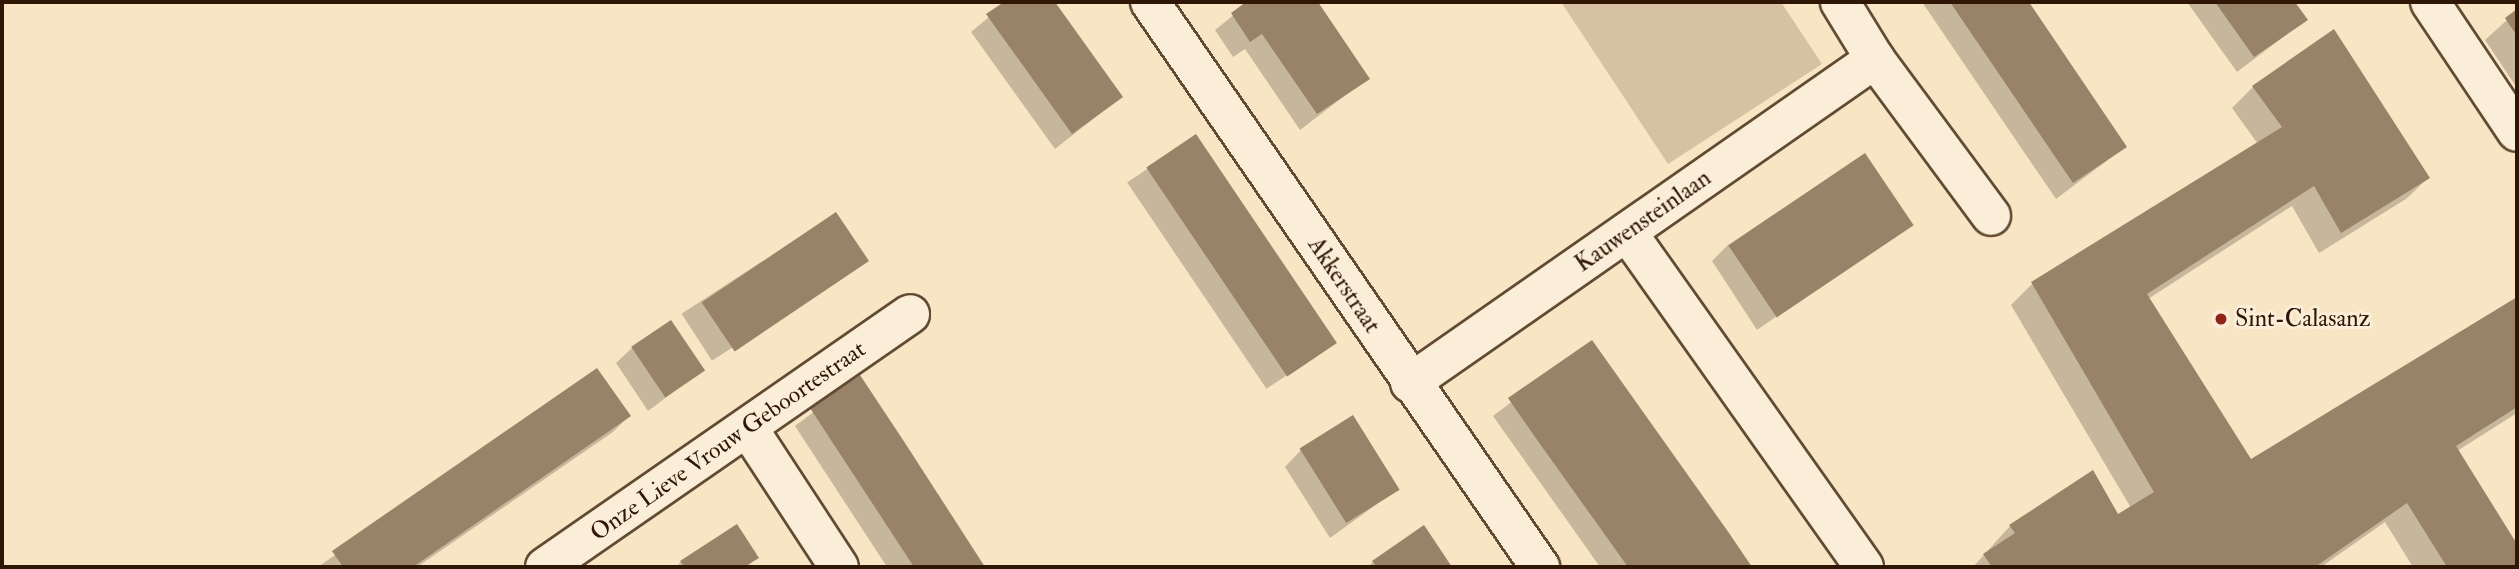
<!DOCTYPE html>
<style>
body{margin:0}
#map{position:relative;width:2519px;height:569px;overflow:hidden;background:#f8e5c3;font-family:"IM FELL Double Pica",serif}
div>[style]{position:absolute}
[style*='--x']{left:calc(var(--x)*1px);top:calc(var(--y)*1px);width:calc(var(--w)*1px);rotate:calc(var(--a)*1deg)}
.green>*{inset:0;background:#d6c2a3}
.shadow>*{inset:0;background:#0003;transform-origin:0 0}
.building>*{inset:0;background:#988268;transform-origin:0 0}
.roads{filter:drop-shadow(2px 0 #624a34) drop-shadow(-2px 0 #624a34) drop-shadow(0 2px #624a34) drop-shadow(0 -2px #624a34)}
.minor>*{height:38px;margin:-19px;padding:0 19px;transform-origin:19px;border-radius:19px;background:#faeed8}
.dots>*{width:19px;height:19px;translate:-50% -50%;box-sizing:border-box;border:4px solid #faeed8;border-radius:50%}
span{translate:-50% -50%;white-space:nowrap;text-align:center;line-height:1.15;-webkit-text-stroke:6px #faeed8;paint-order:stroke}
.street-label{font-size:24px;color:#301705}
.poi-label{font-size:24px;color:#301705}
.left{translate:0 -50%;text-align:left}
.frame{position:absolute;inset:0;border:4px solid #301705;pointer-events:none}
</style>
<div id="map">
<div class="green">
<i style="clip-path:polygon(1561px 2px,1781px 2px,1822px 64px,1668px 164px)"></i>
</div>
<div class="shadow">
<i style="clip-path:polygon(1007px 2px,1053px 2px,1121px 97px,1055px 149px,971px 32px)"></i>
<i style="clip-path:polygon(1250px 2px,1316px 2px,1368px 78px,1300px 130px,1245px 49px,1233px 57px,1215px 30px)"></i>
<i style="clip-path:polygon(1922px 2px,2027px 2px,2125px 147px,2056px 199px)"></i>
<i style="clip-path:polygon(2187px 2px,2293px 2px,2306px 20px,2237px 72px)"></i>
<i style="clip-path:polygon(2517px 11px,2517px 88px,2485px 40px)"></i>
<i style="clip-path:polygon(2253px 87px,2428px 178px,2406px 199px,2319px 253px,2292px 206px,2148px 299px,2250px 461px,2517px 299px,2517px 413px,2457px 451px,2517px 547px,2517px 567px,2413px 567px,2385px 522px,2321px 567px,1973px 567px,2010px 526px,2117px 517px,2131px 508px,2011px 305px,2032px 284px,2258px 144px,2232px 108px)"></i>
<i style="left:1196px;top:136px;width:249px;height:83px;rotate:56deg"></i>
<i style="left:835px;top:214px;width:56px;height:183px;rotate:57deg"></i>
<i style="clip-path:polygon(1910px 224px,1757px 330px,1712px 261px,1728px 245px)"></i>
<i style="clip-path:polygon(1591px 342px,1750px 567px,1600px 567px,1493px 416px)"></i>
<i style="clip-path:polygon(633px 347px,703px 370px,648px 411px,616px 363px)"></i>
<i style="clip-path:polygon(597px 370px,629px 416px,613px 432px,417px 567px,318px 567px)"></i>
<i style="clip-path:polygon(860px 377px,983px 567px,887px 567px,795px 426px)"></i>
<i style="clip-path:polygon(1301px 450px,1398px 489px,1330px 538px,1285px 467px)"></i>
<i style="clip-path:polygon(1424px 528px,1450px 567px,1368px 567px,1373px 562px)"></i>
<i style="clip-path:polygon(757px 557px,747px 567px,676px 567px,681px 562px)"></i>
</div>
<div class="building">
<i style="clip-path:polygon(1004px 2px,1055px 2px,1123px 97px,1072px 134px,986px 14px)"></i>
<i style="clip-path:polygon(1246px 2px,1318px 2px,1370px 79px,1317px 114px,1262px 34px,1250px 42px,1231px 13px)"></i>
<i style="clip-path:polygon(1950px 2px,2029px 2px,2127px 147px,2073px 183px)"></i>
<i style="clip-path:polygon(2215px 2px,2295px 2px,2308px 20px,2254px 57px)"></i>
<i style="clip-path:polygon(2517px 9px,2517px 36px,2505px 18px)"></i>
<i style="clip-path:polygon(2334px 29px,2430px 178px,2341px 233px,2314px 186px,2147px 294px,2251px 459px,2517px 297px,2517px 407px,2456px 446px,2517px 544px,2517px 567px,2447px 567px,2407px 503px,2315px 567px,1992px 567px,1983px 554px,2015px 533px,2009px 525px,2093px 470px,2118px 514px,2154px 492px,2031px 282px,2282px 127px,2252px 86px)"></i>
<i style="left:1196px;top:134px;width:252px;height:60px;rotate:56deg"></i>
<i style="left:1865px;top:153px;width:87px;height:165px;rotate:56deg"></i>
<i style="left:836px;top:212px;width:59px;height:162px;rotate:56deg"></i>
<i style="left:671px;top:320px;width:61px;height:48px;rotate:56deg"></i>
<i style="clip-path:polygon(1592px 340px,1729px 533px,1752px 567px,1628px 567px,1535px 437px,1508px 398px)"></i>
<i style="clip-path:polygon(597px 368px,631px 416px,413px 567px,343px 567px,332px 551px)"></i>
<i style="clip-path:polygon(860px 375px,905px 443px,985px 567px,914px 567px,810px 408px)"></i>
<i style="left:1353px;top:415px;width:88px;height:63px;rotate:58deg"></i>
<i style="clip-path:polygon(737px 524px,759px 558px,744px 567px,685px 567px,680px 561px)"></i>
<i style="clip-path:polygon(1424px 525px,1452px 567px,1377px 567px,1372px 561px)"></i>
</div>
<div class="roads">
<div class="minor">
<i style="--x:1150;--y:2;--w:687;--a:55.38"></i>
<i style="--x:2430;--y:2;--w:156;--a:56.2"></i>
<i style="--x:1875;--y:59;--w:195;--a:53.5"></i>
<i style="--x:1627;--y:232;--w:410;--a:54.7"></i>
<i style="--x:1410;--y:383;--w:567;--a:-34.87"></i>
<i style="--x:1875;--y:59;--w:67;--a:-121.6"></i>
<i style="--x:748;--y:428;--w:166;--a:56.8"></i>
<i style="--x:545;--y:567;--w:444;--a:-34.7"></i>
</div>
</div>
<div class="dots">
<i style="left:2221px;top:319px;background:#8f2418"></i>
</div>
<div class="street-label">
<span style="left:1643px;top:221px;rotate:-35deg">Kauwensteinlaan</span>
<span style="left:1344px;top:285px;rotate:56deg">Akkerstraat</span>
<span style="left:728px;top:441px;rotate:-35deg">Onze Lieve Vrouw Geboortestraat</span>
</div>
<div class="poi-label">
<span class="left" style="left:2235px;top:319px">Sint-Calasanz</span>
</div>
<div class="frame"></div>
</div>
